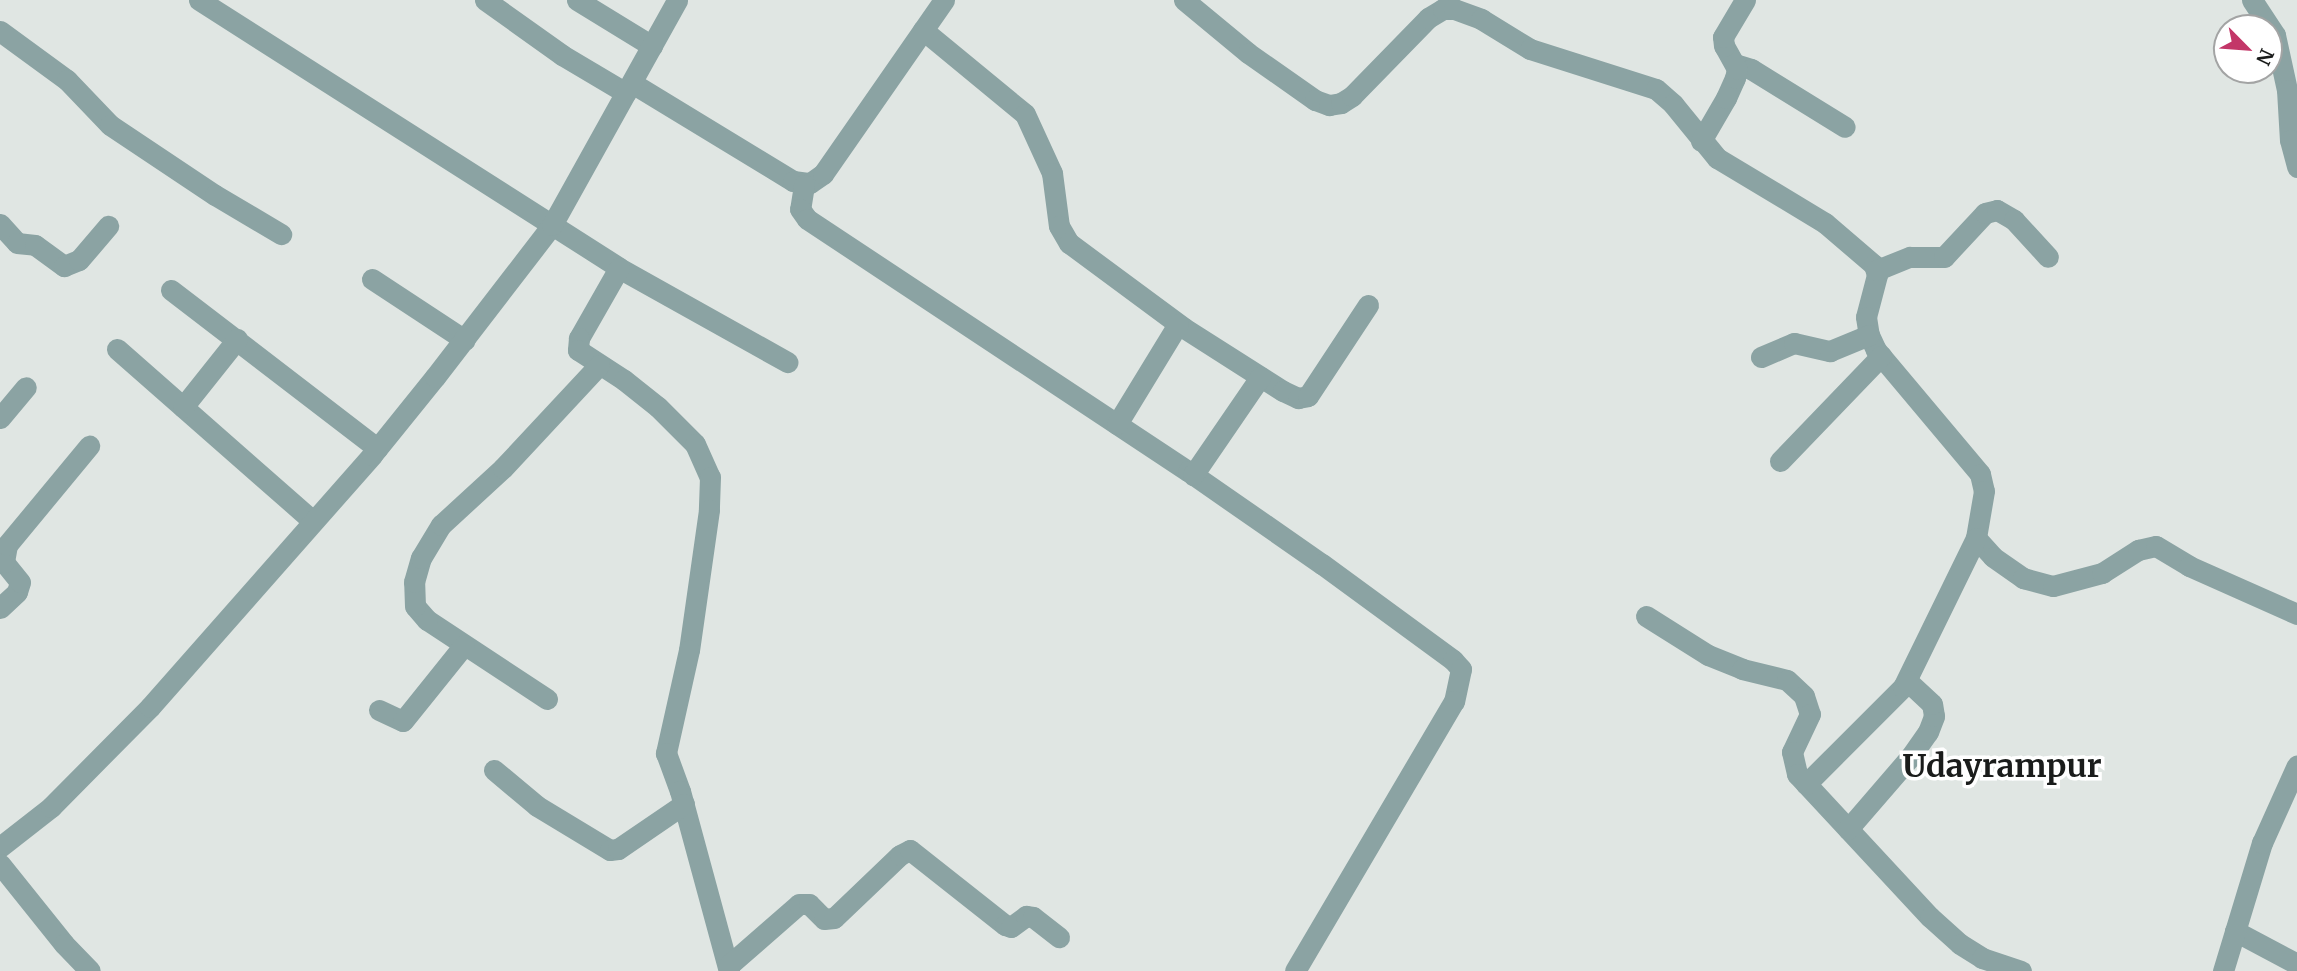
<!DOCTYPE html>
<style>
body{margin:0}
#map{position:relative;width:2297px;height:971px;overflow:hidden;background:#e0e6e3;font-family:Merriweather,serif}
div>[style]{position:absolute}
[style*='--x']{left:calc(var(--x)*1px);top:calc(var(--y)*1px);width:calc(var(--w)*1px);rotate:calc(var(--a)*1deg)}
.minor>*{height:21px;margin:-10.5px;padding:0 10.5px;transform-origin:10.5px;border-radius:10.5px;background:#8ba3a3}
span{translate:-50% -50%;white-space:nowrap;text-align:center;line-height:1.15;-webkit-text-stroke:7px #fff;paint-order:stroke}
.district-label{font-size:32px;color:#1a1c1b;font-weight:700}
.north{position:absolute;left:2213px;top:14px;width:70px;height:70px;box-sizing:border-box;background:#fff;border:2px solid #a3a4a4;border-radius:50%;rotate:115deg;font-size:19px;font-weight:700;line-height:28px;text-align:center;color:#1a1c1b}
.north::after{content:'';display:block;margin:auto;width:24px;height:32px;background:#c33668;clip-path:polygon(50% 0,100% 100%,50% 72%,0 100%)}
</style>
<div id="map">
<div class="minor">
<i style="--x:199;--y:0;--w:498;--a:32.5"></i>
<i style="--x:619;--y:268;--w:193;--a:29.2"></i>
<i style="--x:485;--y:0;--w:95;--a:35.5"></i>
<i style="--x:562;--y:55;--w:74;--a:30.7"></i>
<i style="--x:577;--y:0;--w:88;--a:31.5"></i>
<i style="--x:1184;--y:0;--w:83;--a:39.6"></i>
<i style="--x:1248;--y:53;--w:82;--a:35"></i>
<i style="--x:1315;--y:100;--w:15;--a:20"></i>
<i style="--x:1329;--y:105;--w:12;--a:-9"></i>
<i style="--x:1341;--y:103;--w:13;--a:-32"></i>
<i style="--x:1352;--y:96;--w:109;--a:-45.7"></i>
<i style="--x:1428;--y:18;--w:17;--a:-31"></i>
<i style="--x:1443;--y:9;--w:11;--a:0"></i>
<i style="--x:1454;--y:9;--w:29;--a:20"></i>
<i style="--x:1481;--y:19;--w:57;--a:31.5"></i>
<i style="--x:1530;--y:49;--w:132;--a:17.6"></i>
<i style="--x:1656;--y:89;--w:23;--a:41"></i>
<i style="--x:1673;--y:104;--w:70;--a:50.8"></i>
<i style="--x:1717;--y:158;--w:126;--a:31"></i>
<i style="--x:1825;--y:223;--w:65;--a:40.6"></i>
<i style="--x:1874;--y:265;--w:10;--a:73"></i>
<i style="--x:1877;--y:275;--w:43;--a:104.7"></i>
<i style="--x:1866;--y:317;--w:18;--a:81"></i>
<i style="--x:1869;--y:335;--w:17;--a:65"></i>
<i style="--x:1876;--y:350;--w:162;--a:50"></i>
<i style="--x:1980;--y:474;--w:17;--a:77"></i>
<i style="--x:1984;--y:491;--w:48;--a:99.7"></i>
<i style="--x:1976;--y:538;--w:25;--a:48"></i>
<i style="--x:1993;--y:557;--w:37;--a:35"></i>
<i style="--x:2023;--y:578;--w:31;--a:15"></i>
<i style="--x:2053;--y:586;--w:51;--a:-14.9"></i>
<i style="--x:2102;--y:573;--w:43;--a:-32.6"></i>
<i style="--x:2138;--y:550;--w:18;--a:-13"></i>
<i style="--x:2156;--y:546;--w:39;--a:31"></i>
<i style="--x:2189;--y:566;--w:118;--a:24"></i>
<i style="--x:2252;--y:0;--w:42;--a:56.7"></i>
<i style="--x:2275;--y:35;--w:56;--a:77.7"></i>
<i style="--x:2287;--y:90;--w:50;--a:86.6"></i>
<i style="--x:2290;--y:140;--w:28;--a:75"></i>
<i style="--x:923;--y:30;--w:132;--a:39.5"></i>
<i style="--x:1025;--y:114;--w:65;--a:65.4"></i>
<i style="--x:1052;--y:173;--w:53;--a:82.5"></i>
<i style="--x:1059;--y:226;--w:20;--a:60"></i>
<i style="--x:1069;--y:243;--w:143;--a:36.5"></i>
<i style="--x:1184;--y:328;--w:117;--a:32.5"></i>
<i style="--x:1283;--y:391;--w:17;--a:25"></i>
<i style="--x:1298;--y:398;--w:10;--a:-11"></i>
<i style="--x:1308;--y:396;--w:109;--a:-56.6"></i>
<i style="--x:0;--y:31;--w:83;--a:36.2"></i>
<i style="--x:67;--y:80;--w:62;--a:46.3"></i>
<i style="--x:110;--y:125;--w:126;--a:33.7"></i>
<i style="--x:215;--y:195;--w:77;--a:30.6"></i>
<i style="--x:1735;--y:64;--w:17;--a:17"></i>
<i style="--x:1751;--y:69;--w:110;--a:31.7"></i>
<i style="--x:632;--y:83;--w:188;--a:31.3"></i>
<i style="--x:793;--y:181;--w:17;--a:7"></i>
<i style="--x:810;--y:183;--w:16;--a:-35"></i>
<i style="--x:823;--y:174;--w:212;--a:-55.2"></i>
<i style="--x:1701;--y:141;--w:50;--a:-59.8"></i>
<i style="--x:1726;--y:98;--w:22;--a:-66"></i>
<i style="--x:1735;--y:78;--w:9;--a:-77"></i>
<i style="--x:1737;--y:69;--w:26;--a:-119"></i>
<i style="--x:1724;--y:46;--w:9;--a:-96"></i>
<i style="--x:1723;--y:37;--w:43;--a:-59.3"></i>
<i style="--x:804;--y:185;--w:24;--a:99"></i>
<i style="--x:800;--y:209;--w:12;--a:55"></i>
<i style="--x:807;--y:219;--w:457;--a:33.5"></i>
<i style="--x:1188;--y:471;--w:163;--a:34.8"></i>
<i style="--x:1322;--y:564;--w:162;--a:36.2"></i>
<i style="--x:1453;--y:660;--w:12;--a:48"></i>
<i style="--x:1461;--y:669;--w:33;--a:102"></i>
<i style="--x:1454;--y:701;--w:313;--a:120.5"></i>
<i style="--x:0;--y:224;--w:25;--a:48"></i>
<i style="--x:17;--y:243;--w:18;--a:6"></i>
<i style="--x:35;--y:245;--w:36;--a:36"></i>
<i style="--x:64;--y:266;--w:16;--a:-22"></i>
<i style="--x:79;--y:260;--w:45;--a:-49.5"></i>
<i style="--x:619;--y:268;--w:81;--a:119.7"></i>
<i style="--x:579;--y:338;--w:12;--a:95"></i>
<i style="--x:578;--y:350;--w:55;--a:33.1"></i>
<i style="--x:624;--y:380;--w:43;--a:38.5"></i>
<i style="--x:658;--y:407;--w:52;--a:45"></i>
<i style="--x:695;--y:444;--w:36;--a:66"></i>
<i style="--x:710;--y:477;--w:33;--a:92"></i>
<i style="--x:709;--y:510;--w:141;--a:98.1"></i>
<i style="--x:689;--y:650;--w:106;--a:102.6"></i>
<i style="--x:666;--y:753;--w:40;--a:69.8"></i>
<i style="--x:680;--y:791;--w:187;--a:74.8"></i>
<i style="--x:1877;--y:270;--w:35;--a:-22"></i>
<i style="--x:1910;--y:257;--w:34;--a:0"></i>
<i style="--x:1944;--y:257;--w:60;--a:-47"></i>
<i style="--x:1985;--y:213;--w:12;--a:-14"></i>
<i style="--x:1997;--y:210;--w:20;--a:30"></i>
<i style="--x:2014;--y:220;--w:50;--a:47.4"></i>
<i style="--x:372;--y:279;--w:111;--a:33.3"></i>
<i style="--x:171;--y:290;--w:260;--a:37.5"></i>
<i style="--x:117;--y:349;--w:261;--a:41.3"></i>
<i style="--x:1761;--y:357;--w:36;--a:-23"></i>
<i style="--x:1794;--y:343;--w:37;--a:13"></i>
<i style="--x:1830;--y:351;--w:42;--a:-22.3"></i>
<i style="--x:183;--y:407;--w:87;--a:-51.5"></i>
<i style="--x:0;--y:418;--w:40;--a:-50"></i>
<i style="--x:1117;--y:424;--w:117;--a:-58.6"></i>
<i style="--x:1780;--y:461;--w:146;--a:-46.1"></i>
<i style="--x:1193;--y:475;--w:119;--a:-55.6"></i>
<i style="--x:0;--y:608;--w:23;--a:-43"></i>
<i style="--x:17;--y:592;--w:10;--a:-73"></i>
<i style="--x:20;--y:582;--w:26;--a:-129"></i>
<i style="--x:4;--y:562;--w:17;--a:-80"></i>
<i style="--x:7;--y:545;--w:129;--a:-50.4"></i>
<i style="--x:1646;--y:616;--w:73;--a:32.2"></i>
<i style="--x:1708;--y:655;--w:37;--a:22"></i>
<i style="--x:1742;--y:669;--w:46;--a:13.7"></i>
<i style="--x:1787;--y:680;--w:23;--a:43"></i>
<i style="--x:1804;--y:696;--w:19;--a:72"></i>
<i style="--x:1810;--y:714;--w:42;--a:115.3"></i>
<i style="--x:1792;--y:752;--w:23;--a:77"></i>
<i style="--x:1797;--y:774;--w:195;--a:47.1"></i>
<i style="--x:1930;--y:917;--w:40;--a:42"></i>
<i style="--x:1960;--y:944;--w:26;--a:32"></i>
<i style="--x:1982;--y:958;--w:41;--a:18.4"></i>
<i style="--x:547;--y:699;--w:144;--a:-146.6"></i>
<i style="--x:427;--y:620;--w:18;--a:-131"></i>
<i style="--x:415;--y:606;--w:24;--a:-92"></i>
<i style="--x:414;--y:582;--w:25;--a:-74"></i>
<i style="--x:421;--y:558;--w:39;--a:-59"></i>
<i style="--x:441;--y:525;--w:84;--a:-42.6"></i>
<i style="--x:503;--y:468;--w:141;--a:-47"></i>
<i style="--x:379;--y:710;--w:26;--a:25"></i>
<i style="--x:403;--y:721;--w:97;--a:-51.2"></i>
<i style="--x:494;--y:770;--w:56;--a:39.9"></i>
<i style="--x:537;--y:806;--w:85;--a:31.1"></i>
<i style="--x:610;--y:850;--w:8;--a:-7"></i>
<i style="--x:618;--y:849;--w:80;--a:-34.3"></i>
<i style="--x:1806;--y:784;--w:137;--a:-45"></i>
<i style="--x:1903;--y:687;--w:166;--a:-63.9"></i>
<i style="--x:1848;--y:829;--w:96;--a:-49.2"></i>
<i style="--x:1911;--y:756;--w:29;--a:-55"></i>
<i style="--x:1928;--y:732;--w:17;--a:-69"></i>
<i style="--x:1934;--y:716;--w:12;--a:-99"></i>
<i style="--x:1932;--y:704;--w:34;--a:-137"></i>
<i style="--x:0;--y:847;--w:65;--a:-38.1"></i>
<i style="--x:51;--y:807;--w:141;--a:-45.3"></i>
<i style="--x:150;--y:707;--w:336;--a:-48.6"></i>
<i style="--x:372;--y:455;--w:100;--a:-51.1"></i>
<i style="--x:435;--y:377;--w:192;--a:-52.4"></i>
<i style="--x:552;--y:225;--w:257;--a:-60.9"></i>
<i style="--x:0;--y:864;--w:102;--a:51.3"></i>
<i style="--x:64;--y:944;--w:37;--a:46"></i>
<i style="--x:2235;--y:931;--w:70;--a:28"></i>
<i style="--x:728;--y:966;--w:94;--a:-41.1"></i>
<i style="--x:799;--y:904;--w:10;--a:0"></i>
<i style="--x:809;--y:904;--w:21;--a:45"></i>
<i style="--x:824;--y:919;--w:10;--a:-6"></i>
<i style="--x:834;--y:918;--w:91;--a:-43.7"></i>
<i style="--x:900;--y:855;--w:11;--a:-27"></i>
<i style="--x:910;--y:850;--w:121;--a:38.3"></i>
<i style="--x:1005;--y:925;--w:6;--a:18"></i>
<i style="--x:1011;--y:927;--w:19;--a:-36"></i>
<i style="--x:1026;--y:916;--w:7;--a:8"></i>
<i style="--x:1033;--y:917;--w:33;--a:38"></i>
<i style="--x:2223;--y:971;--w:134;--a:-73.1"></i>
<i style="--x:2262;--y:843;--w:85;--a:-65.8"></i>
</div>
<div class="district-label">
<span style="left:2002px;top:766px">Udayrampur</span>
</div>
<div class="north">N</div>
</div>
